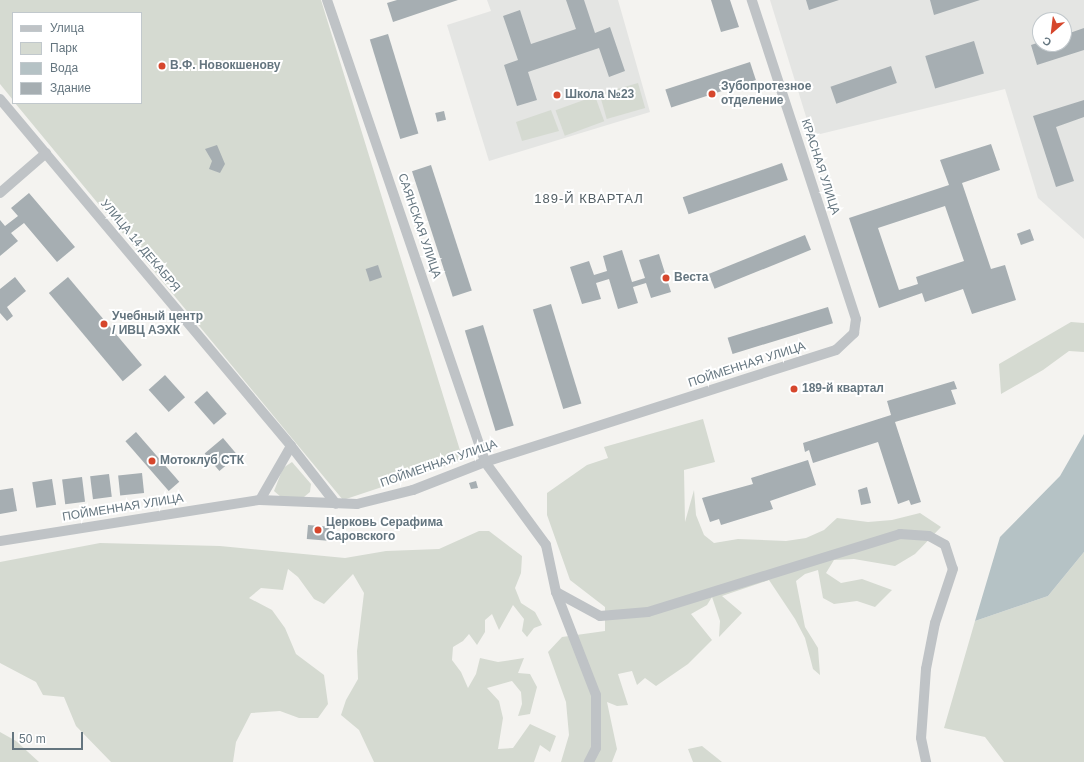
<!DOCTYPE html>
<meta charset="utf-8">
<style>
body{margin:0}
#map{position:relative;width:1084px;height:762px;overflow:hidden;background:#f4f3f0;font-family:Helvetica,sans-serif}
div>[style]{position:absolute}
[style*='--x']{left:calc(var(--x)*1px);top:calc(var(--y)*1px);width:calc(var(--w)*1px);rotate:calc(var(--a)*1deg)}
.built>*{inset:0;background:#e4e5e3}
.green>*{inset:0;background:#d5dad1;transform-origin:0 0}
.water>*{inset:0;background:#b5c2c5}
.building>*{inset:0;background:#a6aeb2;transform-origin:0 0}
.street>*{height:10px;margin:-5px;padding:0 5px;transform-origin:5px;border-radius:5px;background:#bfc3c6}
.dots>*{width:11px;height:11px;translate:-50% -50%;box-sizing:border-box;border:2px solid #fff;border-radius:50%}
span{translate:-50% -50%;white-space:nowrap;text-align:center;line-height:1.15;-webkit-text-stroke:4px #fff;paint-order:stroke}
.poi-label{font-size:12px;color:#64757f;font-weight:700}
.left{translate:0 -50%;text-align:left}
.street-label{font-size:12px;color:#64757f}
.neighbourhood-label{font-size:13px;color:#525e64;letter-spacing:1px}
.legend{position:absolute;left:12px;top:12px;width:130px;height:92px;box-sizing:border-box;background:#fff;border:1px solid #c1c8cc;margin:0;padding:5px 7px;list-style:none;font-size:12px;color:#64757f}
.legend li{display:flex;align-items:center;gap:8px;height:20px}
.legend b{width:20px;border:1px solid #c1c8cc}
.north{position:absolute;left:1032px;top:12px;width:40px;height:40px;box-sizing:border-box;background:#fff;border:1px solid #c1c8cc;border-radius:50%;rotate:208deg;font-size:11px;font-weight:700;line-height:16px;text-align:center;color:#64757f}
.north::after{content:'';display:block;margin:auto;width:14px;height:18px;background:#d6472d;clip-path:polygon(50% 0,100% 100%,50% 72%,0 100%)}
.scale{position:absolute;left:12px;top:732px;width:71px;height:18px;box-sizing:border-box;border:2px solid #64757f;border-top:0;padding-left:5px;font-size:12px;line-height:14px;white-space:nowrap;color:#64757f;-webkit-text-stroke:3px #fff;paint-order:stroke}
</style>
<div id="map">
<div class="built">
<i style="clip-path:polygon(487px 0,618px 0,650px 112px,489px 161px,447px 25px,491px 11px)"></i>
<i style="clip-path:polygon(evenodd,770px 0,1084px 0,1084px 239px,1038px 198px,1005px 89px,812px 136px,770px 0,1040px 20px,1064px 20px,1064px 44px,1040px 44px,1040px 20px)"></i>
</div>
<div class="green">
<i style="clip-path:polygon(0 0,321px 0,463px 460px,343px 500px,15px 103px,141px 103px,141px 13px,13px 13px,13px 100px,0 84px)"></i>
<i style="left:638px;top:83px;width:26px;height:40px;rotate:74deg"></i>
<i style="left:595px;top:96px;width:27px;height:42px;rotate:70deg"></i>
<i style="clip-path:polygon(551px 110px,559px 131px,522px 141px,516px 122px)"></i>
<i style="clip-path:polygon(1071px 322px,1084px 323px,1084px 352px,1069px 351px,1043px 370px,1001px 394px,999px 364px)"></i>
<i style="clip-path:polygon(703px 419px,715px 462px,684px 470px,685px 522px,694px 490px,696px 515px,704px 535px,714px 543px,738px 539px,786px 541px,806px 538px,824px 530px,837px 518px,868px 522px,892px 520px,920px 513px,941px 527px,915px 554px,895px 566px,854px 559px,834px 560px,826px 573px,841px 583px,862px 579px,892px 590px,875px 607px,857px 601px,834px 604px,823px 598px,818px 570px,805px 574px,796px 581px,805px 627px,818px 648px,820px 675px,813px 669px,805px 638px,795px 619px,769px 580px,722px 596px,742px 613px,719px 637px,720px 621px,712px 597px,707px 605px,691px 614px,712px 640px,688px 664px,656px 686px,645px 678px,637px 685px,632px 671px,618px 674px,628px 705px,617px 706px,607px 702px,617px 749px,612px 762px,561px 762px,569px 735px,566px 702px,548px 652px,562px 637px,605px 631px,605px 607px,570px 580px,547px 515px,547px 493px,587px 465px,608px 458px,604px 447px)"></i>
<i style="clip-path:polygon(292px 462px,311px 484px,310px 492px,304px 497px,281px 497px,274px 491px,283px 468px)"></i>
<i style="clip-path:polygon(479px 531px,489px 531px,522px 556px,521px 573px,515px 588px,521px 603px,535px 612px,542px 625px,534px 628px,527px 637px,522px 631px,524px 619px,513px 605px,499px 630px,492px 614px,485px 620px,485px 632px,477px 645px,469px 634px,463px 641px,453px 647px,452px 660px,461px 672px,468px 688px,476px 674px,480px 658px,498px 662px,524px 658px,518px 673px,530px 674px,537px 687px,530px 714px,518px 716px,522px 704px,521px 692px,512px 681px,487px 688px,499px 701px,503px 718px,498px 749px,513px 748px,530px 724px,556px 736px,550px 752px,540px 745px,534px 762px,374px 762px,359px 730px,341px 715px,346px 700px,358px 679px,357px 651px,364px 593px,353px 574px,324px 604px,314px 599px,298px 577px,288px 569px,283px 590px,261px 588px,249px 598px,272px 610px,285px 628px,296px 654px,324px 675px,328px 704px,318px 718px,299px 718px,280px 711px,251px 713px,236px 742px,233px 762px,111px 762px,76px 726px,64px 697px,43px 695px,36px 682px,0 663px,0 562px,100px 543px,220px 546px,345px 558px,386px 551px,439px 549px)"></i>
<i style="clip-path:polygon(1084px 552px,1084px 762px,1004px 762px,985px 737px,944px 728px,975px 621px,1048px 596px)"></i>
<i style="clip-path:polygon(0 732px,16px 741px,39px 762px,0 762px)"></i>
<i style="clip-path:polygon(702px 746px,722px 762px,693px 762px,688px 749px)"></i>
</div>
<div class="water">
<i style="clip-path:polygon(1084px 434px,1084px 552px,1048px 596px,975px 621px,1000px 537px,1060px 476px)"></i>
</div>
<div class="building">
<i style="clip-path:polygon(397px 0,458px 0,393px 22px,387px 3px)"></i>
<i style="clip-path:polygon(566px 0,584px 0,595px 33px,610px 27px,625px 71px,609px 77px,599px 48px,528px 72px,537px 100px,517px 106px,504px 65px,518px 60px,503px 16px,520px 10px,531px 44px,576px 29px)"></i>
<i style="clip-path:polygon(711px 0,730px 0,739px 27px,721px 32px)"></i>
<i style="clip-path:polygon(806px 0,839px 0,809px 10px)"></i>
<i style="clip-path:polygon(930px 0,980px 0,934px 15px)"></i>
<i style="clip-path:polygon(1084px 28px,1084px 50px,1037px 65px,1031px 45px,1040px 42px,1064px 44px,1064px 35px)"></i>
<i style="left:388px;top:34px;width:104px;height:19px;rotate:73deg"></i>
<i style="left:974px;top:41px;width:34px;height:51px;rotate:73deg"></i>
<i style="left:750px;top:62px;width:19px;height:89px;rotate:72deg"></i>
<i style="left:891px;top:66px;width:18px;height:64px;rotate:71deg"></i>
<i style="clip-path:polygon(1084px 100px,1084px 117px,1056px 127px,1074px 181px,1056px 187px,1033px 116px)"></i>
<i style="left:444px;top:111px;width:9px;height:9px;rotate:77deg"></i>
<i style="clip-path:polygon(evenodd,991px 144px,1000px 170px,962px 183px,991px 269px,1005px 265px,1016px 300px,972px 314px,963px 289px,925px 302px,922px 293px,879px 308px,849px 218px,949px 185px,940px 160px,991px 144px,945px 206px,964px 261px,916px 277px,918px 284px,899px 290px,878px 228px,945px 206px)"></i>
<i style="clip-path:polygon(217px 145px,225px 164px,220px 173px,209px 169px,212px 161px,205px 149px)"></i>
<i style="left:782px;top:163px;width:18px;height:105px;rotate:71deg"></i>
<i style="left:431px;top:165px;width:132px;height:20px;rotate:72deg"></i>
<i style="clip-path:polygon(29px 193px,75px 247px,57px 262px,24px 223px,11px 233px,18px 241px,0 256px,0 220px,5px 226px,18px 216px,11px 208px)"></i>
<i style="left:1030px;top:229px;width:12px;height:14px;rotate:70deg"></i>
<i style="left:805px;top:235px;width:16px;height:104px;rotate:68deg"></i>
<i style="clip-path:polygon(622px 250px,632px 282px,645px 278px,639px 260px,659px 254px,671px 292px,651px 298px,646px 283px,633px 287px,638px 303px,618px 309px,609px 279px,596px 283px,601px 299px,582px 304px,570px 267px,589px 261px,594px 275px,607px 271px,603px 256px)"></i>
<i style="left:378px;top:265px;width:13px;height:13px;rotate:72deg"></i>
<i style="clip-path:polygon(15px 277px,26px 291px,7px 307px,13px 316px,7px 321px,0 313px,0 289px)"></i>
<i style="left:68px;top:277px;width:115px;height:25px;rotate:50deg"></i>
<i style="left:551px;top:304px;width:104px;height:19px;rotate:73deg"></i>
<i style="left:828px;top:307px;width:17px;height:105px;rotate:73deg"></i>
<i style="left:483px;top:325px;width:105px;height:19px;rotate:73deg"></i>
<i style="left:165px;top:375px;width:30px;height:22px;rotate:48deg"></i>
<i style="clip-path:polygon(954px 381px,957px 389px,951px 390px,956px 404px,895px 422px,921px 502px,911px 505px,909px 500px,898px 504px,878px 442px,813px 463px,809px 450px,805px 452px,803px 443px,891px 415px,887px 401px)"></i>
<i style="left:207px;top:391px;width:30px;height:17px;rotate:49deg"></i>
<i style="left:136px;top:432px;width:66px;height:14px;rotate:49deg"></i>
<i style="left:223px;top:438px;width:23px;height:24px;rotate:50deg"></i>
<i style="clip-path:polygon(808px 460px,816px 485px,770px 501px,773px 509px,721px 525px,719px 519px,710px 522px,702px 498px,753px 484px,751px 478px)"></i>
<i style="left:142px;top:473px;width:20px;height:24px;rotate:84deg"></i>
<i style="left:109px;top:474px;width:23px;height:19px;rotate:83deg"></i>
<i style="left:82px;top:477px;width:25px;height:20px;rotate:83deg"></i>
<i style="left:52px;top:479px;width:26px;height:20px;rotate:81deg"></i>
<i style="clip-path:polygon(476px 481px,478px 488px,471px 489px,469px 483px)"></i>
<i style="clip-path:polygon(867px 487px,871px 503px,861px 505px,858px 490px)"></i>
<i style="clip-path:polygon(13px 488px,17px 511px,0 514px,0 490px)"></i>
<i style="left:308px;top:525px;width:21px;height:14px;rotate:5deg"></i>
</div>
<div class="street">
<i style="--x:327;--y:0;--w:488;--a:71.1"></i>
<i style="--x:485;--y:462;--w:103;--a:53.7"></i>
<i style="--x:546;--y:545;--w:48;--a:78"></i>
<i style="--x:556;--y:592;--w:50;--a:28.6"></i>
<i style="--x:600;--y:616;--w:48;--a:-4.8"></i>
<i style="--x:648;--y:612;--w:264;--a:-17.2"></i>
<i style="--x:900;--y:534;--w:29;--a:4"></i>
<i style="--x:929;--y:536;--w:18;--a:29"></i>
<i style="--x:945;--y:545;--w:25;--a:72"></i>
<i style="--x:953;--y:569;--w:57;--a:108.4"></i>
<i style="--x:935;--y:623;--w:47;--a:101.1"></i>
<i style="--x:926;--y:669;--w:69;--a:94.1"></i>
<i style="--x:921;--y:738;--w:25;--a:78"></i>
<i style="--x:0;--y:99;--w:453;--a:50"></i>
<i style="--x:291;--y:446;--w:73;--a:52.2"></i>
<i style="--x:0;--y:193;--w:61;--a:-41"></i>
<i style="--x:260;--y:500;--w:62;--a:-60.1"></i>
<i style="--x:0;--y:541;--w:263;--a:-9"></i>
<i style="--x:260;--y:500;--w:97;--a:2.4"></i>
<i style="--x:357;--y:504;--w:58;--a:-14"></i>
<i style="--x:413;--y:490;--w:77;--a:-21.3"></i>
<i style="--x:485;--y:462;--w:368;--a:-17.7"></i>
<i style="--x:836;--y:350;--w:25;--a:-43"></i>
<i style="--x:854;--y:333;--w:14;--a:-82"></i>
<i style="--x:856;--y:319;--w:336;--a:-108.1"></i>
<i style="--x:556;--y:592;--w:110;--a:68.8"></i>
<i style="--x:596;--y:695;--w:53;--a:90"></i>
<i style="--x:596;--y:748;--w:16;--a:117"></i>
</div>
<div class="dots">
<i style="left:162px;top:66px;background:#d6472d"></i>
<i style="left:712px;top:94px;background:#d6472d"></i>
<i style="left:557px;top:95px;background:#d6472d"></i>
<i style="left:666px;top:278px;background:#d6472d"></i>
<i style="left:104px;top:324px;background:#d6472d"></i>
<i style="left:794px;top:389px;background:#d6472d"></i>
<i style="left:152px;top:461px;background:#d6472d"></i>
<i style="left:318px;top:530px;background:#d6472d"></i>
</div>
<div class="poi-label">
<span class="left" style="left:170px;top:66px">В.Ф. Новокшенову</span>
<span class="left" style="left:721px;top:94px">Зубопротезное<br>отделение</span>
<span class="left" style="left:565px;top:95px">Школа №23</span>
<span class="left" style="left:674px;top:278px">Веста</span>
<span class="left" style="left:112px;top:324px">Учебный центр<br>/ ИВЦ АЭХК</span>
<span class="left" style="left:802px;top:389px">189-й квартал</span>
<span class="left" style="left:160px;top:461px">Мотоклуб СТК</span>
<span class="left" style="left:326px;top:530px">Церковь Серафима<br>Саровского</span>
</div>
<div class="street-label">
<span style="left:820px;top:167px;rotate:72deg">КРАСНАЯ УЛИЦА</span>
<span style="left:419px;top:226px;rotate:71deg">САЯНСКАЯ УЛИЦА</span>
<span style="left:140px;top:246px;rotate:50deg">УЛИЦА 14 ДЕКАБРЯ</span>
<span style="left:747px;top:365px;rotate:-18deg">ПОЙМЕННАЯ УЛИЦА</span>
<span style="left:439px;top:464px;rotate:-19deg">ПОЙМЕННАЯ УЛИЦА</span>
<span style="left:123px;top:508px;rotate:-9deg">ПОЙМЕННАЯ УЛИЦА</span>
</div>
<div class="neighbourhood-label">
<span style="left:589px;top:199px">189-Й КВАРТАЛ</span>
</div>
<ul class="legend">
<li><b style="height:5px;background:#bfc3c6"></b>Улица</li>
<li><b style="height:11px;background:#d5dad1"></b>Парк</li>
<li><b style="height:11px;background:#b5c2c5"></b>Вода</li>
<li><b style="height:11px;background:#a6aeb2"></b>Здание</li>
</ul>
<div class="north">С</div>
<div class="scale">50 m</div>
</div>
